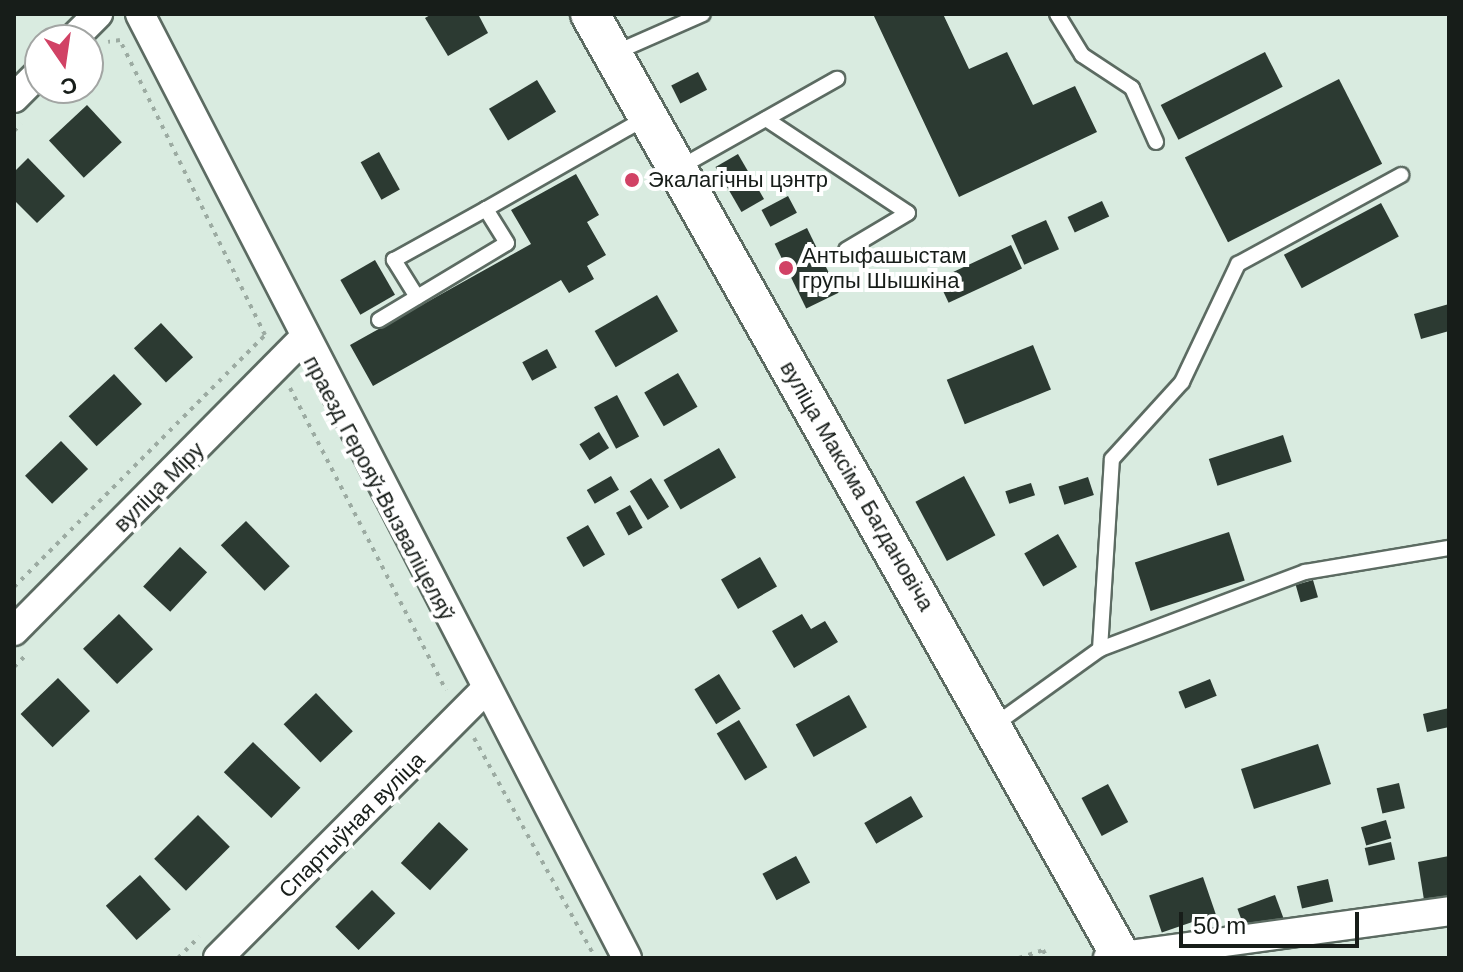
<!DOCTYPE html>
<meta charset="utf-8">
<style>
body{margin:0}
#map{position:relative;width:1463px;height:972px;overflow:hidden;background:#d9ebe0;font-family:Arial,sans-serif}
div>[style]{position:absolute}
[style*='--x']{left:calc(var(--x)*1px);top:calc(var(--y)*1px);width:calc(var(--w)*1px);rotate:calc(var(--a)*1deg)}
.building>*{inset:0;background:#2c3a32;transform-origin:0 0}
.path>*{height:4px;margin-top:-2px;transform-origin:0;background:repeating-linear-gradient(90deg,#9caba2 0 4px,transparent 0 10px)}
.roads{filter:drop-shadow(2px 0 #5c6b62) drop-shadow(-2px 0 #5c6b62) drop-shadow(0 2px #5c6b62) drop-shadow(0 -2px #5c6b62)}
.service>*{height:14px;margin:-7px;padding:0 7px;transform-origin:7px;border-radius:7px;background:#fff}
.minor>*{height:28px;margin:-14px;padding:0 14px;transform-origin:14px;border-radius:14px;background:#fff}
.secondary>*{height:38px;margin:-19px;padding:0 19px;transform-origin:19px;border-radius:19px;background:#fff}
.dots>*{width:22px;height:22px;translate:-50% -50%;box-sizing:border-box;border:4px solid #fff;border-radius:50%}
span{translate:-50% -50%;white-space:nowrap;text-align:center;line-height:1.15;-webkit-text-stroke:8px #fff;paint-order:stroke}
.poi-label{font-size:22px;color:#171d19}
.left{translate:0 -50%;text-align:left}
.street-label{font-size:22px;color:#171d19}
.frame{position:absolute;inset:0;border:16px solid #171d19;pointer-events:none}
.north{position:absolute;left:24px;top:24px;width:80px;height:80px;box-sizing:border-box;background:#fff;border:2px solid #a2a5a3;border-radius:50%;rotate:167deg;font-size:22px;font-weight:700;line-height:32px;text-align:center;color:#171d19}
.north::after{content:'';display:block;margin:auto;width:28px;height:36px;background:#d14265;clip-path:polygon(50% 0,100% 100%,50% 72%,0 100%)}
.scale{position:absolute;left:1179px;top:912px;width:180px;height:36px;box-sizing:border-box;border:4px solid #171d19;border-top:0;padding-left:10px;font-size:24px;line-height:28px;white-space:nowrap;color:#171d19;-webkit-text-stroke:6px #fff;paint-order:stroke}
</style>
<div id="map">
<div class="building">
<i style="clip-path:polygon(432px 14px,478px 14px,488px 33px,448px 56px,425px 18px)"></i>
<i style="clip-path:polygon(873px 14px,943px 14px,969px 69px,1007px 52px,1033px 105px,1075px 86px,1097px 132px,959px 197px)"></i>
<i style="left:1265px;top:52px;width:39px;height:117px;rotate:63deg"></i>
<i style="left:698px;top:72px;width:20px;height:30px;rotate:63deg"></i>
<i style="left:1339px;top:79px;width:95px;height:173px;rotate:63deg"></i>
<i style="left:537px;top:80px;width:37px;height:56px;rotate:59deg"></i>
<i style="left:87px;top:105px;width:51px;height:52px;rotate:47deg"></i>
<i style="left:379px;top:152px;width:43px;height:21px;rotate:61deg"></i>
<i style="left:738px;top:154px;width:52px;height:26px;rotate:60deg"></i>
<i style="clip-path:polygon(28px 158px,65px 196px,37px 223px,14px 200px,14px 172px)"></i>
<i style="clip-path:polygon(576px 174px,599px 215px,587px 222px,606px 255px,587px 266px,594px 279px,569px 293px,561px 280px,373px 386px,350px 345px,531px 244px,511px 210px)"></i>
<i style="left:788px;top:196px;width:19px;height:30px;rotate:62deg"></i>
<i style="left:1102px;top:201px;width:17px;height:38px;rotate:65deg"></i>
<i style="left:1381px;top:203px;width:38px;height:110px;rotate:62deg"></i>
<i style="left:1046px;top:220px;width:32px;height:38px;rotate:66deg"></i>
<i style="left:807px;top:228px;width:72px;height:36px;rotate:64deg"></i>
<i style="left:1011px;top:245px;width:26px;height:81px;rotate:65deg"></i>
<i style="left:375px;top:260px;width:40px;height:40px;rotate:60deg"></i>
<i style="left:657px;top:295px;width:42px;height:72px;rotate:60deg"></i>
<i style="clip-path:polygon(1449px 304px,1449px 331px,1421px 339px,1414px 314px)"></i>
<i style="left:161px;top:323px;width:47px;height:37px;rotate:47deg"></i>
<i style="left:1033px;top:345px;width:48px;height:93px;rotate:68deg"></i>
<i style="left:547px;top:349px;width:21px;height:28px;rotate:62deg"></i>
<i style="left:678px;top:373px;width:39px;height:39px;rotate:60deg"></i>
<i style="left:114px;top:374px;width:41px;height:62px;rotate:47deg"></i>
<i style="left:617px;top:395px;width:47px;height:26px;rotate:62deg"></i>
<i style="left:599px;top:432px;width:19px;height:23px;rotate:58deg"></i>
<i style="left:1283px;top:435px;width:28px;height:78px;rotate:72deg"></i>
<i style="left:61px;top:441px;width:39px;height:50px;rotate:46deg"></i>
<i style="left:719px;top:448px;width:34px;height:64px;rotate:60deg"></i>
<i style="left:611px;top:476px;width:16px;height:28px;rotate:60deg"></i>
<i style="left:964px;top:476px;width:67px;height:55px;rotate:62deg"></i>
<i style="left:1088px;top:477px;width:19px;height:31px;rotate:72deg"></i>
<i style="left:651px;top:478px;width:34px;height:25px;rotate:58deg"></i>
<i style="left:1031px;top:483px;width:13px;height:27px;rotate:72deg"></i>
<i style="left:630px;top:505px;width:26px;height:16px;rotate:61deg"></i>
<i style="left:246px;top:521px;width:63px;height:35px;rotate:46deg"></i>
<i style="left:588px;top:525px;width:34px;height:25px;rotate:60deg"></i>
<i style="left:1229px;top:532px;width:51px;height:99px;rotate:72deg"></i>
<i style="left:1058px;top:534px;width:38px;height:39px;rotate:60deg"></i>
<i style="left:180px;top:547px;width:37px;height:54px;rotate:43deg"></i>
<i style="left:760px;top:557px;width:34px;height:45px;rotate:60deg"></i>
<i style="left:1313px;top:580px;width:18px;height:18px;rotate:74deg"></i>
<i style="left:119px;top:614px;width:49px;height:50px;rotate:46deg"></i>
<i style="clip-path:polygon(802px 614px,811px 629px,825px 621px,838px 642px,794px 668px,772px 631px)"></i>
<i style="left:719px;top:674px;width:41px;height:29px;rotate:58deg"></i>
<i style="left:58px;top:678px;width:46px;height:52px;rotate:46deg"></i>
<i style="left:1210px;top:679px;width:18px;height:34px;rotate:68deg"></i>
<i style="left:316px;top:693px;width:53px;height:45px;rotate:46deg"></i>
<i style="left:849px;top:695px;width:37px;height:61px;rotate:61deg"></i>
<i style="clip-path:polygon(1449px 708px,1449px 727px,1427px 732px,1423px 714px)"></i>
<i style="left:739px;top:720px;width:55px;height:26px;rotate:59deg"></i>
<i style="left:253px;top:742px;width:66px;height:42px;rotate:44deg"></i>
<i style="left:1318px;top:744px;width:42px;height:81px;rotate:72deg"></i>
<i style="left:1399px;top:783px;width:26px;height:23px;rotate:77deg"></i>
<i style="left:1108px;top:784px;width:43px;height:30px;rotate:62deg"></i>
<i style="left:911px;top:796px;width:24px;height:54px;rotate:60deg"></i>
<i style="left:198px;top:815px;width:45px;height:62px;rotate:45deg"></i>
<i style="left:1386px;top:820px;width:19px;height:26px;rotate:74deg"></i>
<i style="left:439px;top:822px;width:40px;height:56px;rotate:43deg"></i>
<i style="left:1391px;top:842px;width:18px;height:27px;rotate:77deg"></i>
<i style="left:796px;top:856px;width:30px;height:38px;rotate:62deg"></i>
<i style="clip-path:polygon(1449px 856px,1449px 896px,1424px 900px,1418px 862px)"></i>
<i style="left:140px;top:875px;width:46px;height:46px;rotate:48deg"></i>
<i style="left:1203px;top:877px;width:39px;height:57px;rotate:71deg"></i>
<i style="left:1328px;top:879px;width:23px;height:32px;rotate:77deg"></i>
<i style="left:372px;top:890px;width:33px;height:52px;rotate:45deg"></i>
<i style="left:1275px;top:895px;width:27px;height:40px;rotate:70deg"></i>
</div>
<div class="path">
<i style="--x:14;--y:131;--w:10;--a:-45"></i>
<i style="--x:290;--y:388;--w:340;--a:62.7"></i>
<i style="--x:14;--y:587;--w:356;--a:-45.1"></i>
<i style="--x:265;--y:335;--w:329;--a:-116.2"></i>
<i style="--x:120;--y:40;--w:12;--a:171"></i>
<i style="--x:14;--y:667;--w:17;--a:-45"></i>
<i style="--x:474;--y:738;--w:248;--a:61.1"></i>
<i style="--x:178;--y:958;--w:30;--a:-45"></i>
<i style="--x:1019;--y:958;--w:25;--a:-18"></i>
<i style="--x:1043;--y:950;--w:9;--a:63"></i>
</div>
<div class="roads">
<div class="service">
<i style="--x:1057;--y:14;--w:48;--a:58.6"></i>
<i style="--x:1082;--y:55;--w:60;--a:33.4"></i>
<i style="--x:1132;--y:88;--w:59;--a:66"></i>
<i style="--x:612;--y:54;--w:99;--a:-23.7"></i>
<i style="--x:766;--y:119;--w:170;--a:33.5"></i>
<i style="--x:908;--y:213;--w:72;--a:149.2"></i>
<i style="--x:677;--y:169;--w:184;--a:-29.4"></i>
<i style="--x:417;--y:297;--w:44;--a:-121.9"></i>
<i style="--x:394;--y:260;--w:105;--a:-29"></i>
<i style="--x:379;--y:320;--w:149;--a:-31"></i>
<i style="--x:507;--y:243;--w:40;--a:-122"></i>
<i style="--x:486;--y:209;--w:185;--a:-29.7"></i>
<i style="--x:1100;--y:649;--w:219;--a:-20.6"></i>
<i style="--x:1305;--y:572;--w:146;--a:-9.5"></i>
<i style="--x:993;--y:726;--w:132;--a:-35.7"></i>
<i style="--x:1100;--y:649;--w:190;--a:-86.4"></i>
<i style="--x:1112;--y:459;--w:104;--a:-47.7"></i>
<i style="--x:1182;--y:382;--w:131;--a:-64.6"></i>
<i style="--x:1238;--y:264;--w:186;--a:-28.6"></i>
</div>
<div class="minor">
<i style="--x:140;--y:14;--w:1062;--a:62.71"></i>
<i style="--x:72;--y:40;--w:37;--a:-45"></i>
<i style="--x:14;--y:98;--w:37;--a:-45"></i>
<i style="--x:14;--y:631;--w:409;--a:-45.3"></i>
<i style="--x:218;--y:958;--w:377;--a:-45.1"></i>
<i style="--x:1108;--y:958;--w:344;--a:-7.8"></i>
</div>
<div class="secondary">
<i style="--x:590;--y:14;--w:1084;--a:60.6"></i>
</div>
</div>
<div class="dots">
<i style="left:632px;top:180px;background:#d14265"></i>
<i style="left:786px;top:268px;background:#d14265"></i>
</div>
<div class="poi-label">
<span class="left" style="left:648px;top:180px">Экалагічны цэнтр</span>
<span class="left" style="left:802px;top:268px">Антыфашыстам<br>групы Шышкіна</span>
</div>
<div class="street-label">
<span style="left:857px;top:486px;rotate:60deg">вуліца Максіма Багдановіча</span>
<span style="left:159px;top:487px;rotate:-45deg">вуліца Міру</span>
<span style="left:379px;top:488px;rotate:62deg">праезд Герояў-Вызваліцеляў</span>
<span style="left:352px;top:825px;rotate:-45deg">Спартыўная вуліца</span>
</div>
<div class="frame"></div>
<div class="north">С</div>
<div class="scale">50 m</div>
</div>
